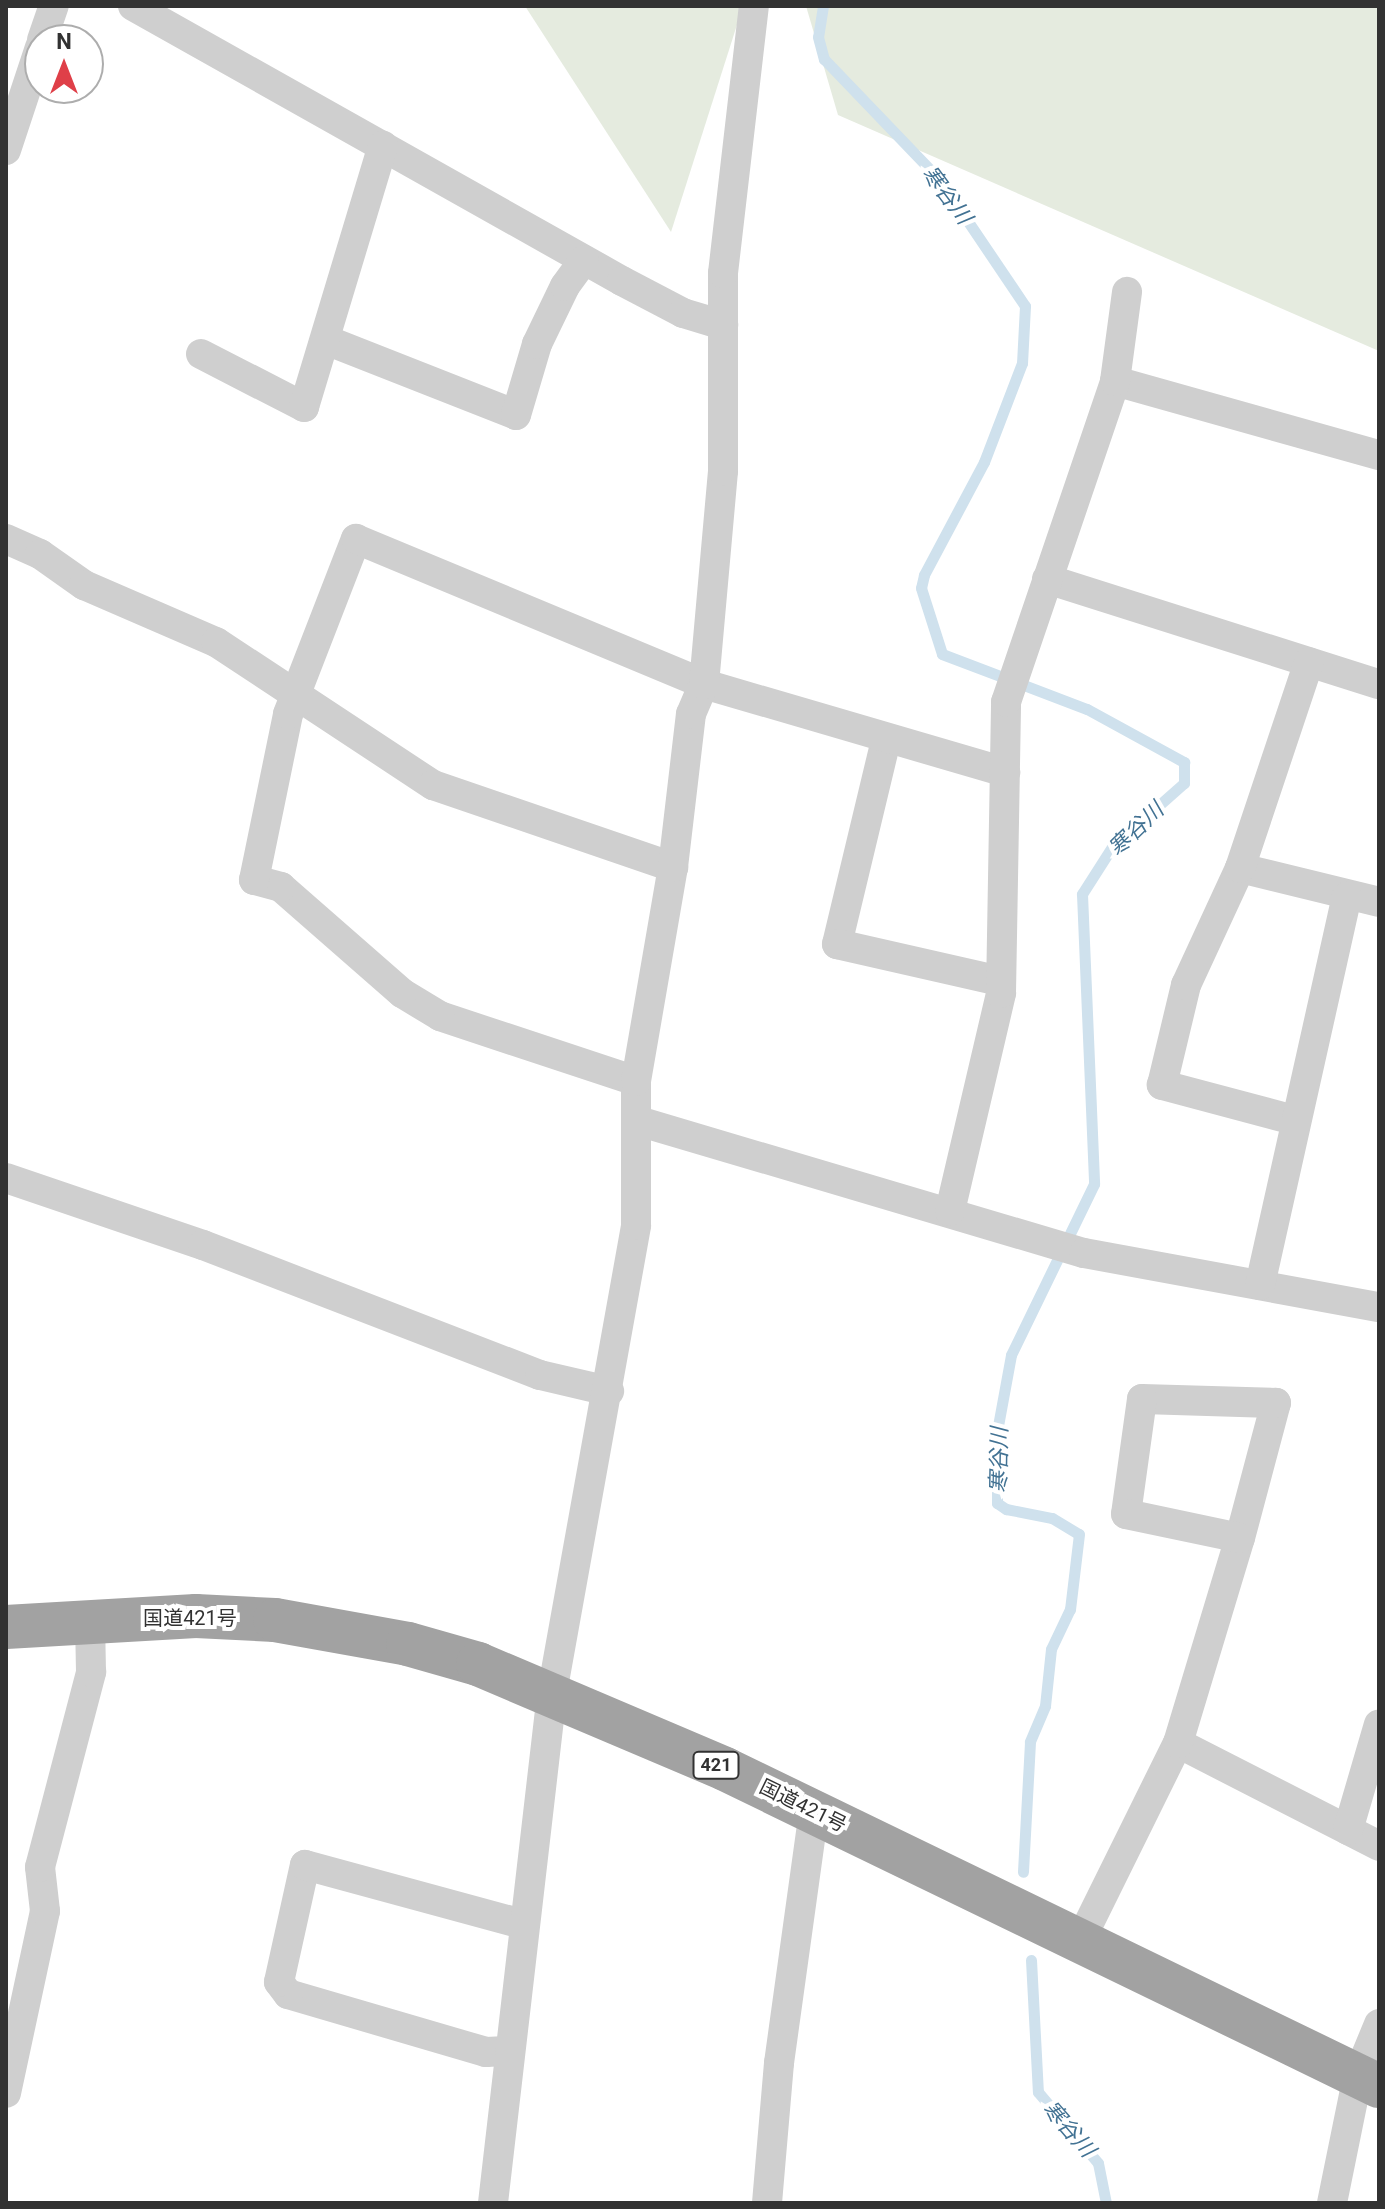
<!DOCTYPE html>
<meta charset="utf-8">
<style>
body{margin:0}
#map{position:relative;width:1385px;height:2209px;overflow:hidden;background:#fff;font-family:Roboto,"Noto Sans JP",sans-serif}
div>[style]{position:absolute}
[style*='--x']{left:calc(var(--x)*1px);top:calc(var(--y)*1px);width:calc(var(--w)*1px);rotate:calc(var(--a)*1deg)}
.green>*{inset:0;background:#e5ebdf}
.stream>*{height:11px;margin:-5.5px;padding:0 5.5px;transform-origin:5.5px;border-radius:5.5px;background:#cfe1ed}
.minor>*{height:30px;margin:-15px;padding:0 15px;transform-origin:15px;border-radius:15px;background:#cfcfcf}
.trunk>*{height:44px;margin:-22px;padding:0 22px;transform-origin:22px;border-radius:22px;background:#a2a2a2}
span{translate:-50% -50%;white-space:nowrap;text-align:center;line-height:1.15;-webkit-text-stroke:8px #fff;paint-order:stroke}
.shield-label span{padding:2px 6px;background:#fff;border:2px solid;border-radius:6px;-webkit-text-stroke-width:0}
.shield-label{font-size:18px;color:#323232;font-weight:700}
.street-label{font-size:20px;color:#323232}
.water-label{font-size:22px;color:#427293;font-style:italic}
.frame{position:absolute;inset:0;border:8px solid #323232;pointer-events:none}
.north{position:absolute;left:24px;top:24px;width:80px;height:80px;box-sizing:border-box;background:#fff;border:2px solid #adadad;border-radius:50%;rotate:0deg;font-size:22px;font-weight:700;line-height:32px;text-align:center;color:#323232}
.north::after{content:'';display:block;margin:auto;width:28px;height:36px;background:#df3f48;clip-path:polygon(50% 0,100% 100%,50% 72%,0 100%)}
</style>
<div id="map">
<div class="green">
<i style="clip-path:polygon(525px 6px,743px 6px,671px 232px)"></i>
<i style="clip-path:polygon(806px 6px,1379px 6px,1379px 351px,838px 115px)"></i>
</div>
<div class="stream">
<i style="--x:823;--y:6;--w:31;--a:99"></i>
<i style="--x:818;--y:37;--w:23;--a:75"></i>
<i style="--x:824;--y:59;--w:168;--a:46.2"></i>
<i style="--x:940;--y:180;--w:152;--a:56"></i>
<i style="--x:1025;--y:306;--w:57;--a:93"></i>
<i style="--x:1022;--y:363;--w:106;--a:111"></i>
<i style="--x:984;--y:462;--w:128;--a:118"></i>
<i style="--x:924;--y:575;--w:13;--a:103"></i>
<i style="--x:921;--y:588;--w:69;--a:72.3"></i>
<i style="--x:942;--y:654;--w:155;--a:20.8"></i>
<i style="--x:1087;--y:709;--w:111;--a:28.7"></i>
<i style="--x:1184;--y:762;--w:21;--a:90"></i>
<i style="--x:1184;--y:783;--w:96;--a:138.4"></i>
<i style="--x:1112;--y:847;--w:56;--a:122.6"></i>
<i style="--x:1082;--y:894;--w:290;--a:87.6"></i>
<i style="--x:1094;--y:1184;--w:190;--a:115.9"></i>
<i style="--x:1011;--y:1355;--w:77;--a:100.4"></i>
<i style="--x:997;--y:1431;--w:72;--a:90"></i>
<i style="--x:997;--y:1503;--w:11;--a:34"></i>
<i style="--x:1006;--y:1509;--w:47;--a:11.1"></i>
<i style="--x:1052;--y:1518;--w:31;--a:31"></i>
<i style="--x:1079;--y:1534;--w:76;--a:96.8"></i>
<i style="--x:1070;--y:1609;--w:44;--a:115.4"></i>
<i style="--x:1051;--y:1649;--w:57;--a:96"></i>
<i style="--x:1045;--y:1706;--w:39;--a:113"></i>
<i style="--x:1030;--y:1742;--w:130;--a:93.1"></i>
<i style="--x:1031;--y:1960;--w:132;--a:87"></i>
<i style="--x:1038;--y:2092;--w:93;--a:49.8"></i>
<i style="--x:1098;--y:2163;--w:41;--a:78.7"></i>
</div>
<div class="minor">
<i style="--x:133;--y:6;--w:561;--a:29.35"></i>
<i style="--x:622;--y:281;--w:69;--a:27.7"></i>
<i style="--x:683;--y:313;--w:42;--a:16.7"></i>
<i style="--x:42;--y:40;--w:36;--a:-71"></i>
<i style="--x:6;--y:150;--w:108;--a:-71.7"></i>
<i style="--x:326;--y:340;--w:204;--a:21.5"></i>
<i style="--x:516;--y:415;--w:74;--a:-73.5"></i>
<i style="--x:537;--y:344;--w:64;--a:-64.2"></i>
<i style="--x:565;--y:286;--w:32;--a:-54"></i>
<i style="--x:201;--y:354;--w:116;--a:27.2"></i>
<i style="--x:304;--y:407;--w:273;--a:-73.2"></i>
<i style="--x:1115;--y:381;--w:274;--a:15.7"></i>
<i style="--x:6;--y:539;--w:37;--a:24"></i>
<i style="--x:40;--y:554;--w:54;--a:35.2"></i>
<i style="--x:84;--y:585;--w:144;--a:23.4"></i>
<i style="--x:216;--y:642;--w:260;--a:33.4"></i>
<i style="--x:433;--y:785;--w:254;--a:18.9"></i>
<i style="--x:1047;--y:579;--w:348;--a:17.6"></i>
<i style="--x:886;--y:740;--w:210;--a:103.5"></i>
<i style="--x:837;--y:944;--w:167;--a:12.8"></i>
<i style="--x:1240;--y:868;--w:143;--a:13.7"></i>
<i style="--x:636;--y:1081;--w:206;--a:-161.7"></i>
<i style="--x:440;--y:1016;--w:44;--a:-148.8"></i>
<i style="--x:402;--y:993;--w:161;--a:-138.8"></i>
<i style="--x:281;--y:887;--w:28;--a:-165"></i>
<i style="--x:254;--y:880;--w:169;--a:-78.4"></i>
<i style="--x:288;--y:714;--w:188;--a:-68.8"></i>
<i style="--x:356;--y:539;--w:377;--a:22.6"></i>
<i style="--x:704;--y:684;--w:314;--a:16.3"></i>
<i style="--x:1294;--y:1120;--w:137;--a:-165.1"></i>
<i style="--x:1162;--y:1085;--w:103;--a:-76.5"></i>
<i style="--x:1186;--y:985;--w:129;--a:-65.2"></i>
<i style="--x:1240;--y:868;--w:217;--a:-71.5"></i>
<i style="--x:638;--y:1121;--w:465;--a:16.5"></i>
<i style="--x:1084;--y:1253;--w:300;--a:10.4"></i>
<i style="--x:6;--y:1178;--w:208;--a:18.8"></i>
<i style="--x:203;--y:1245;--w:361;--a:21.1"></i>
<i style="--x:540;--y:1375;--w:71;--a:13.1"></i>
<i style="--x:950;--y:1211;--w:224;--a:-76.8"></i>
<i style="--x:1001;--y:993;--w:291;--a:-89"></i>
<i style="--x:1006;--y:702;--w:339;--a:-71.2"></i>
<i style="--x:1115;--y:381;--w:90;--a:-82.3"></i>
<i style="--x:1260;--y:1285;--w:398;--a:-77.4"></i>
<i style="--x:1178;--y:1743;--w:226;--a:27.1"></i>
<i style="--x:1348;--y:1830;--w:110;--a:-73.7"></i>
<i style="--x:1080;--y:1941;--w:221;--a:-63.7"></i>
<i style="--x:1178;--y:1743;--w:214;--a:-73.2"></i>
<i style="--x:1240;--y:1538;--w:140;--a:-75.1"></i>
<i style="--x:1276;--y:1403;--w:134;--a:-178.3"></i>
<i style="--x:1142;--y:1399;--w:116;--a:97.9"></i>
<i style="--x:1126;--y:1514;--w:116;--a:11.9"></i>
<i style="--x:507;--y:2051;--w:21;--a:177"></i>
<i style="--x:486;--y:2052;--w:206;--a:-163.7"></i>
<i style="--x:288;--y:1994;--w:15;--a:-127"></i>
<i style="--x:279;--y:1982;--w:120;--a:-77.5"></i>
<i style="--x:305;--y:1865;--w:225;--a:15.2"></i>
<i style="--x:6;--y:2093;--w:186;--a:-77.9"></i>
<i style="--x:45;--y:1911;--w:44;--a:-96.5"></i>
<i style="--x:40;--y:1867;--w:202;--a:-75.3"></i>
<i style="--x:91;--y:1672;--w:53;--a:-91.1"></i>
<i style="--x:493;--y:2203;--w:513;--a:-83.4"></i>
<i style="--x:552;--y:1693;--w:475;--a:-79.8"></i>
<i style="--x:636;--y:1225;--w:144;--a:-90"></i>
<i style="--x:636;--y:1081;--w:217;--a:-80.2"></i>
<i style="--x:673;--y:867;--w:154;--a:-83.3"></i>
<i style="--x:691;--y:714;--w:33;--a:-67"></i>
<i style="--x:704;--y:684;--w:214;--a:-84.9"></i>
<i style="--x:723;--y:471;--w:198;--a:-90"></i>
<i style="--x:723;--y:273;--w:269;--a:-83.4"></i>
<i style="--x:767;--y:2203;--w:141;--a:-85.1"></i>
<i style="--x:779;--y:2063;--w:253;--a:-82.1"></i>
<i style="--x:1332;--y:2203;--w:131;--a:-78.5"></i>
<i style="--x:1358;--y:2075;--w:55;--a:-67.6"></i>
</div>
<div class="trunk">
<i style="--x:6;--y:1627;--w:190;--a:-3.3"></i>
<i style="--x:196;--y:1616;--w:79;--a:2.9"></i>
<i style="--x:275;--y:1620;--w:135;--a:10.2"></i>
<i style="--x:408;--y:1644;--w:73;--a:15.9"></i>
<i style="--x:478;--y:1664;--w:268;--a:23"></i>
<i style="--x:725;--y:1769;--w:727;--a:25.86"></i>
</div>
<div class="shield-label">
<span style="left:716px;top:1765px">421</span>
</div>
<div class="street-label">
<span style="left:190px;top:1618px">国道421号</span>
<span style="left:803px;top:1806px;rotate:26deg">国道421号</span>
</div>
<div class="water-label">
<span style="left:947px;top:195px;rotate:53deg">寒谷川</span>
<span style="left:1136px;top:829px;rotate:-44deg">寒谷川</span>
<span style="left:999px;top:1460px;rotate:-89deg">寒谷川</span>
<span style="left:1069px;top:2129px;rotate:49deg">寒谷川</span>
</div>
<div class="frame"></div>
<div class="north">N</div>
</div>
